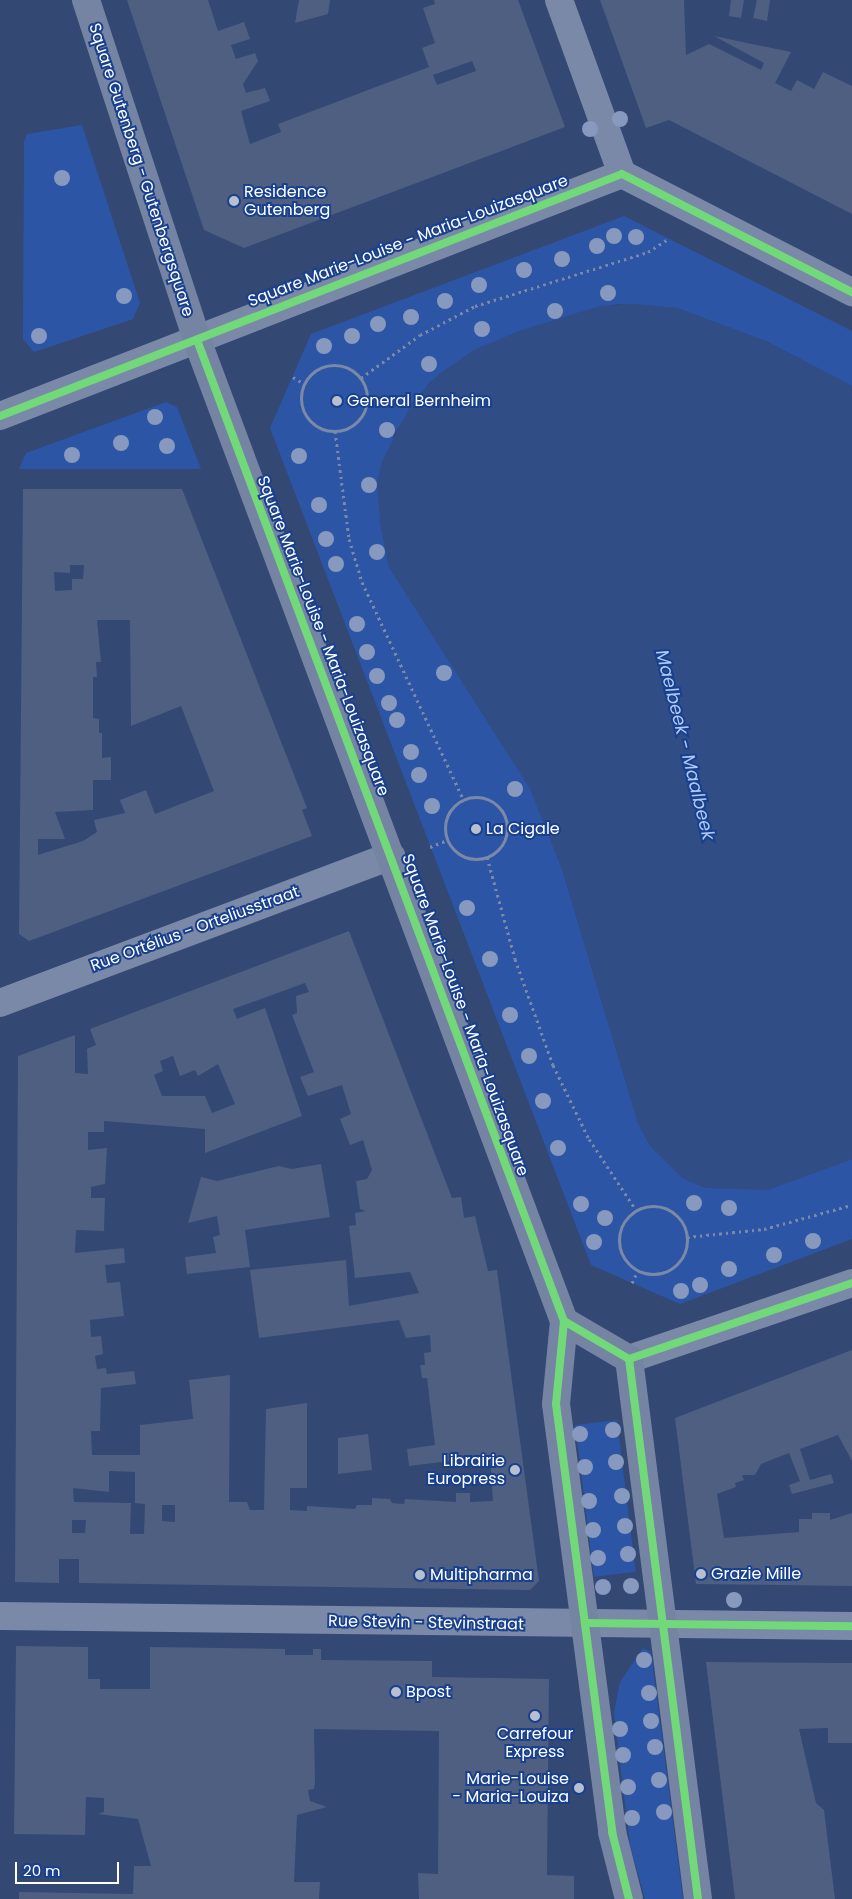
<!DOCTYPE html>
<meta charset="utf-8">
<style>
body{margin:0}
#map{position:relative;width:852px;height:1899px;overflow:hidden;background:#334873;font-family:Poppins,sans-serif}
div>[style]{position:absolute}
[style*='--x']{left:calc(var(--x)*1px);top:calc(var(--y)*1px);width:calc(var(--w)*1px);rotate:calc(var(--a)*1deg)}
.green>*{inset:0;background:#2c56a5;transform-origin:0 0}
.water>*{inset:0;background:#304d86}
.building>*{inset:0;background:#4e5f82}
.path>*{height:3px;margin-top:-1.5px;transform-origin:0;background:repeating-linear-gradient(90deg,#7a89a7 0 2.5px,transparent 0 6.5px)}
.path>.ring{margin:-1.5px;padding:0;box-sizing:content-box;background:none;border:3px solid #7a89a7;border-radius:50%}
.street>*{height:28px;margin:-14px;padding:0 14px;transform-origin:14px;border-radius:14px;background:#7a89a7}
.secondary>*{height:28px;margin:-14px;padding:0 14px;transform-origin:14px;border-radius:14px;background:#7684a3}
.cycleway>*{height:8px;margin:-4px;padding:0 4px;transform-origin:4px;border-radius:4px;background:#71d979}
.trees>*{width:16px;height:16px;margin:-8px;border-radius:50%;background:#8799be}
.dots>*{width:14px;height:14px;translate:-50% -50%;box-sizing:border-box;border:2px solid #18408e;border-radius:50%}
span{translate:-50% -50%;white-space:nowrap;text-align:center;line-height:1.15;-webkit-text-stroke:4px #18408e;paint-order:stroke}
.street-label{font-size:16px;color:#fff}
.poi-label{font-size:16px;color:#fff}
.left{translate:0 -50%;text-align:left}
.right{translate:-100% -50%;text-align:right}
.water-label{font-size:18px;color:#b1c9f6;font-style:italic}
.scale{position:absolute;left:15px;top:1862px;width:104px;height:22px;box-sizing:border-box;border:2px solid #fff;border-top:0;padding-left:6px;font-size:15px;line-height:18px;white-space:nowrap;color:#fff;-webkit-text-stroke:4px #18408e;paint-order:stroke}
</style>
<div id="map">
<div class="green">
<i style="clip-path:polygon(82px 125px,140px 303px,133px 319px,34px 352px,23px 339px,24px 142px,27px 134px)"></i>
<i style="clip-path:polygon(624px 216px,852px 331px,852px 386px,768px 342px,677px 308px,617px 304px,577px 313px,474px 350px,429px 383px,394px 434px,380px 522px,389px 567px,530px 788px,562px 869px,638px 1123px,650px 1146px,767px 1190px,852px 1159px,852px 1239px,680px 1304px,591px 1265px,270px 428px,311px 334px)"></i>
<i style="clip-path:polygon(166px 402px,177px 407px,201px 469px,19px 469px,26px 453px)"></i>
<i style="left:617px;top:1420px;width:153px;height:42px;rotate:83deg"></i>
<i style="clip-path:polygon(643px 1648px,651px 1652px,683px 1899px,645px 1899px,630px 1845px,614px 1712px,620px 1682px)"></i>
</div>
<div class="water">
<i style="clip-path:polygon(635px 304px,677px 308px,768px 342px,852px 386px,852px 1159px,767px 1190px,705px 1188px,682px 1178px,650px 1146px,638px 1123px,562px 869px,530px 789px,389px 567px,380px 522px,377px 484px,382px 461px,413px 401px,439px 374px,474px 350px,519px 331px,600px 306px)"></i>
</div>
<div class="building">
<i style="clip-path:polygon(evenodd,127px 0,208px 0,218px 31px,244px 22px,250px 39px,231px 45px,236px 59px,255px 53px,258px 61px,243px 84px,246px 93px,265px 88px,270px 101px,241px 111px,250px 144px,281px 132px,278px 124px,429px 67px,422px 48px,435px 43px,423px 8px,435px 4px,434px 0,518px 0,565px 127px,244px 248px,204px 230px,127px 0,472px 61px,476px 71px,437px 85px,433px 75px,472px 61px)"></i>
<i style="clip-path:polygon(299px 0,330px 0,328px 14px,295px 23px)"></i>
<i style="clip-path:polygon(600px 0,684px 0,686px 55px,709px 44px,761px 70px,764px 63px,714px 36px,791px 52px,775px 83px,791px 91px,797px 80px,814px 89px,823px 72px,852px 86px,852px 214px,669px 120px,646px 128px)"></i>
<i style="clip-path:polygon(731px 0,744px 0,741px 18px,729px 16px)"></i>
<i style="clip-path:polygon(757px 0,770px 0,767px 21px,753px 18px)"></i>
<i style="clip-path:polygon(evenodd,23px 489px,182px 489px,307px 808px,302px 810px,312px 836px,29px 941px,19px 934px,23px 489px,70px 565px,84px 565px,83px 579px,72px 579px,72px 590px,55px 591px,54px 572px,70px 573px,70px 565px,23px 489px,97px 620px,130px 620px,131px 726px,181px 706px,214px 791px,155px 814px,146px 790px,120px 800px,125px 813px,94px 820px,97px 832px,83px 841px,38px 855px,38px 839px,65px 839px,55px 812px,93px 810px,93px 780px,111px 780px,111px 757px,102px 758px,102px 733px,99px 733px,99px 719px,93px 718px,93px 677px,97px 677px,96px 662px,101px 662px,97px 620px)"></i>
<i style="clip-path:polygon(evenodd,349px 931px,452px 1198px,461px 1197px,464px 1218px,475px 1216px,488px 1271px,497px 1270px,539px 1581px,530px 1590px,79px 1583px,79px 1559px,59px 1559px,59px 1583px,15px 1582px,18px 1056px,75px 1035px,75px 1073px,88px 1074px,87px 1049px,96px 1045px,90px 1029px,349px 931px,305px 983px,309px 992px,296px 996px,297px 1013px,292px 1015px,314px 1072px,300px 1077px,308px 1096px,342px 1085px,351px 1114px,340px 1119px,350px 1145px,363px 1140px,372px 1170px,367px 1179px,356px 1181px,360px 1209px,366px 1211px,355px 1213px,356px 1225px,349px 1226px,355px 1278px,410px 1272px,419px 1293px,349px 1306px,346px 1260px,250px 1270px,259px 1338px,399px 1320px,406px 1338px,430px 1335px,431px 1352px,424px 1353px,425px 1365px,420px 1365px,422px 1378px,427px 1378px,435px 1445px,407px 1449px,409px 1466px,490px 1456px,493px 1501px,470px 1502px,470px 1493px,456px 1493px,456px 1502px,405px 1499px,404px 1504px,392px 1503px,390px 1499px,372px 1498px,372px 1505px,357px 1505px,355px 1509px,307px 1506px,307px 1511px,290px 1510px,290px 1488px,307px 1488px,307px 1403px,266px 1409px,264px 1510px,250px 1510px,247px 1502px,229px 1502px,230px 1375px,189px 1380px,193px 1419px,140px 1425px,140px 1455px,92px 1455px,91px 1431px,100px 1431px,101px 1388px,136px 1384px,134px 1371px,107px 1374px,106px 1368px,97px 1369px,95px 1356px,103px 1354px,101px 1336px,91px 1337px,90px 1320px,124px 1316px,120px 1282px,107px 1283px,105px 1265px,125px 1263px,124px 1248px,75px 1253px,76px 1230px,104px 1231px,105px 1198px,91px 1198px,91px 1187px,105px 1184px,107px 1148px,88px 1150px,88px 1132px,104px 1132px,104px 1121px,205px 1129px,205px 1153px,302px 1116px,265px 1008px,237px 1019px,233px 1009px,305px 983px,349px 931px,173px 1056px,180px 1076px,195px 1070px,198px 1076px,218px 1064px,235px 1104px,212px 1113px,205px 1096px,162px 1096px,154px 1075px,163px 1071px,160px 1061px,173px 1056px,349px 931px,109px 1471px,135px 1472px,135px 1503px,145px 1504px,144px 1534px,130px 1534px,131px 1503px,74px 1502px,73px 1488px,109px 1492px,109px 1471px,349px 931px,162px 1505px,175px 1505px,175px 1522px,162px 1521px,162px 1505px,349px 931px,72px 1520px,86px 1520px,85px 1533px,72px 1533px,72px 1520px)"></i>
<i style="clip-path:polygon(321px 1164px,330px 1217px,245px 1230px,250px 1267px,187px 1274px,185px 1257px,216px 1253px,213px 1237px,220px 1235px,217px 1216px,188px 1223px,201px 1177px,217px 1181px,279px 1166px,292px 1169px)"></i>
<i style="clip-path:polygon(852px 1350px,852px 1461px,838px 1435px,800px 1449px,810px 1480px,831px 1474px,834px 1483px,792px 1494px,789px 1485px,800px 1481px,789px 1453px,761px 1464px,755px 1475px,742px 1475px,744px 1480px,735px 1483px,736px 1487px,717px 1494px,724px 1538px,799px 1532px,799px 1519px,812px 1519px,812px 1513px,830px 1513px,830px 1520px,852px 1513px,852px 1586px,696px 1584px,675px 1418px)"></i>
<i style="clip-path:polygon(368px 1434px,372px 1470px,338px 1474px,338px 1438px)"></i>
<i style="clip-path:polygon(16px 1646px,88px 1647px,88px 1679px,100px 1679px,100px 1689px,150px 1689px,150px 1647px,285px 1649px,285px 1655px,313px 1655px,313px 1649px,321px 1649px,321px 1660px,432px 1661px,432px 1677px,549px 1679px,547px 1875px,574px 1876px,574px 1899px,419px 1899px,418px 1873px,438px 1874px,439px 1731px,314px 1729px,315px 1782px,314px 1789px,308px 1790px,310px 1801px,327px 1807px,297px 1815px,294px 1882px,320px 1882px,319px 1899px,19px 1899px,19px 1892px,133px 1894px,134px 1866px,151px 1866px,138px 1819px,98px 1814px,104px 1812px,104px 1798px,86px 1797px,85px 1835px,14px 1834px)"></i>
<i style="clip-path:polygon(706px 1662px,852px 1663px,852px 1743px,828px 1743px,828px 1728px,799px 1729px,816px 1803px,824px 1810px,835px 1899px,735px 1899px)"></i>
</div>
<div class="path">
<i class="ring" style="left:301px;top:365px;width:63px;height:63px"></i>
<i style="--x:293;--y:377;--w:12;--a:31"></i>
<i style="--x:361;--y:378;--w:73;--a:-36.1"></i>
<i style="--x:420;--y:335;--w:62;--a:-27.8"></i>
<i style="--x:475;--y:306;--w:181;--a:-17.3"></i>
<i style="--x:648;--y:252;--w:24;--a:-33"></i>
<i style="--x:335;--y:431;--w:109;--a:82.6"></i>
<i style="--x:349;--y:539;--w:45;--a:73.2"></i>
<i style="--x:362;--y:582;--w:239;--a:65"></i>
<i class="ring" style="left:445px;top:797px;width:59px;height:59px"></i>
<i style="--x:430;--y:847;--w:18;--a:-22"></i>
<i style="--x:487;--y:857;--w:106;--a:74.6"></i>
<i style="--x:515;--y:959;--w:113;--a:70.3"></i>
<i style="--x:553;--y:1065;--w:82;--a:64.1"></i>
<i style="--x:589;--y:1139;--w:85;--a:56.5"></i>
<i class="ring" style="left:619px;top:1206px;width:65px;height:65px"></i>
<i style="--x:687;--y:1237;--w:77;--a:-5.9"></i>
<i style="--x:764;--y:1229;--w:91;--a:-15.3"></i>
<i style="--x:632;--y:1283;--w:14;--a:-65"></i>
</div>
<div class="street">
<i style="--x:559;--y:0;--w:185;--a:70.1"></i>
<i style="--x:0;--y:416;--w:667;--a:-21.26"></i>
<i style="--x:622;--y:174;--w:259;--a:27.2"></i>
<i style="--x:0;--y:1003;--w:418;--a:-20.6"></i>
<i style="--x:629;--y:1359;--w:236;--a:-18.8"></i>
<i style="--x:0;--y:1616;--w:852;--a:0.67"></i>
</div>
<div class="secondary">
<i style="--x:86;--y:0;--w:358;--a:71.9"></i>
<i style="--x:197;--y:340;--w:1047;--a:69.49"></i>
<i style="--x:564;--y:1321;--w:75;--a:30.3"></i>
<i style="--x:629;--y:1359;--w:544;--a:82.72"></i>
<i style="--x:564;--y:1321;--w:83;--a:95.5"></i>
<i style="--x:556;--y:1404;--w:432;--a:82.5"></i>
<i style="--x:612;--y:1832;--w:69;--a:75.8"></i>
</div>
<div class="cycleway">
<i style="--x:197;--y:340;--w:1047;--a:69.49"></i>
<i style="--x:564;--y:1321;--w:75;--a:30.3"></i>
<i style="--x:629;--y:1359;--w:236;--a:-18.8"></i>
<i style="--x:0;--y:416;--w:667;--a:-21.26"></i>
<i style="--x:622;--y:174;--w:259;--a:27.2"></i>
<i style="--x:564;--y:1321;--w:83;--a:95.5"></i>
<i style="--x:556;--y:1404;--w:432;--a:82.5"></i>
<i style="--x:612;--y:1832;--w:69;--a:75.8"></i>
<i style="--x:629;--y:1359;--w:544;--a:82.72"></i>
<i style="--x:588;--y:1623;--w:264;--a:0.7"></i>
</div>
<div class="trees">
<i style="left:620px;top:119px"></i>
<i style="left:590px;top:129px"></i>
<i style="left:62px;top:178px"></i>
<i style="left:614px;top:236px"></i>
<i style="left:636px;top:237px"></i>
<i style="left:597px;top:246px"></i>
<i style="left:562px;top:259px"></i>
<i style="left:524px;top:270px"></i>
<i style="left:479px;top:285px"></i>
<i style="left:608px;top:293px"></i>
<i style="left:124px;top:296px"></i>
<i style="left:445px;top:301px"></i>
<i style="left:555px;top:311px"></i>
<i style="left:411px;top:317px"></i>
<i style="left:378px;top:324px"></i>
<i style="left:482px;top:329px"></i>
<i style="left:39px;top:336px"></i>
<i style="left:352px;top:336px"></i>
<i style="left:324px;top:346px"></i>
<i style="left:429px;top:364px"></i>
<i style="left:155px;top:417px"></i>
<i style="left:387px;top:430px"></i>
<i style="left:121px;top:443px"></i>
<i style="left:167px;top:446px"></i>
<i style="left:72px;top:455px"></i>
<i style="left:299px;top:456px"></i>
<i style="left:369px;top:485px"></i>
<i style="left:319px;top:505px"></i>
<i style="left:326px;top:539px"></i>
<i style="left:377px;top:552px"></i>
<i style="left:336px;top:564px"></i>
<i style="left:357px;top:624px"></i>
<i style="left:367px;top:652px"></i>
<i style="left:444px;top:673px"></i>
<i style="left:377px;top:676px"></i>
<i style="left:389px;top:703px"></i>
<i style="left:397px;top:720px"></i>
<i style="left:411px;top:752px"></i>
<i style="left:419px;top:775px"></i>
<i style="left:515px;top:789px"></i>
<i style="left:432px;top:806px"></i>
<i style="left:467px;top:908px"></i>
<i style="left:490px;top:959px"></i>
<i style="left:510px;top:1015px"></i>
<i style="left:529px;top:1056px"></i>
<i style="left:543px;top:1101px"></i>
<i style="left:558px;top:1148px"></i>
<i style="left:694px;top:1203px"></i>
<i style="left:581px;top:1204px"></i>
<i style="left:729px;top:1208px"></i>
<i style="left:605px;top:1218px"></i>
<i style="left:813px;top:1241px"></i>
<i style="left:594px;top:1242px"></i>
<i style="left:774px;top:1255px"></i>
<i style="left:729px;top:1269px"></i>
<i style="left:700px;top:1285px"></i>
<i style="left:681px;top:1291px"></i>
<i style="left:613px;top:1430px"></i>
<i style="left:580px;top:1434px"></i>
<i style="left:616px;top:1462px"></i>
<i style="left:585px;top:1467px"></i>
<i style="left:622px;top:1496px"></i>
<i style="left:589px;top:1501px"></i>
<i style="left:625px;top:1526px"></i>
<i style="left:593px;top:1530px"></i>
<i style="left:628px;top:1554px"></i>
<i style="left:598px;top:1558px"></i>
<i style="left:631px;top:1586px"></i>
<i style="left:603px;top:1587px"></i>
<i style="left:734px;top:1600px"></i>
<i style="left:644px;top:1660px"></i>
<i style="left:649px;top:1693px"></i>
<i style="left:651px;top:1721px"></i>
<i style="left:620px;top:1729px"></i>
<i style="left:655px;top:1747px"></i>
<i style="left:623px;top:1755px"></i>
<i style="left:659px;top:1780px"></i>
<i style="left:628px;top:1787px"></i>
<i style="left:664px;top:1812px"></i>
<i style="left:632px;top:1818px"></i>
</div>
<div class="dots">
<i style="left:234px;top:201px;background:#b8bfce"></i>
<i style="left:337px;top:401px;background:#b8bfce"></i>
<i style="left:476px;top:829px;background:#b8bfce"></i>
<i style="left:515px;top:1470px;background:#b8bfce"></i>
<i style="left:701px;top:1574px;background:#b8bfce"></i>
<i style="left:420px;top:1575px;background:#b8bfce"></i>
<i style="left:396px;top:1692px;background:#b8bfce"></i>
<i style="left:535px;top:1716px;background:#b8bfce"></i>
<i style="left:579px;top:1788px;background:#b8bfce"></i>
</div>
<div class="street-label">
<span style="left:141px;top:170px;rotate:72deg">Square Gutenberg - Gutenbergsquare</span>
<span style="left:408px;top:241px;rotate:-21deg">Square Marie-Louise - Maria-Louizasquare</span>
<span style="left:323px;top:636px;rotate:69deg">Square Marie-Louise - Maria-Louizasquare</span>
<span style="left:195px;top:929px;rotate:-20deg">Rue Ortélius - Orteliusstraat</span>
<span style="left:465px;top:1015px;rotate:70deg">Square Marie-Louise - Maria-Louizasquare</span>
<span style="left:426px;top:1623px;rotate:1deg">Rue Stevin - Stevinstraat</span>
</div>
<div class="poi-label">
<span class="left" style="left:244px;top:201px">Residence<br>Gutenberg</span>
<span class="left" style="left:347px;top:401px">General Bernheim</span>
<span class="left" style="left:486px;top:829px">La Cigale</span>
<span class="right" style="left:505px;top:1470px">Librairie<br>Europress</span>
<span class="left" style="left:711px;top:1574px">Grazie Mille</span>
<span class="left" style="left:430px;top:1575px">Multipharma</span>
<span class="left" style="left:406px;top:1692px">Bpost</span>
<span style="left:535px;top:1743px">Carrefour<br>Express</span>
<span class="right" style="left:569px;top:1788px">Marie-Louise<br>- Maria-Louiza</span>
</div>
<div class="water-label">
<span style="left:685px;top:745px;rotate:76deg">Maelbeek - Maalbeek</span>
</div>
<div class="scale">20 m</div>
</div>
